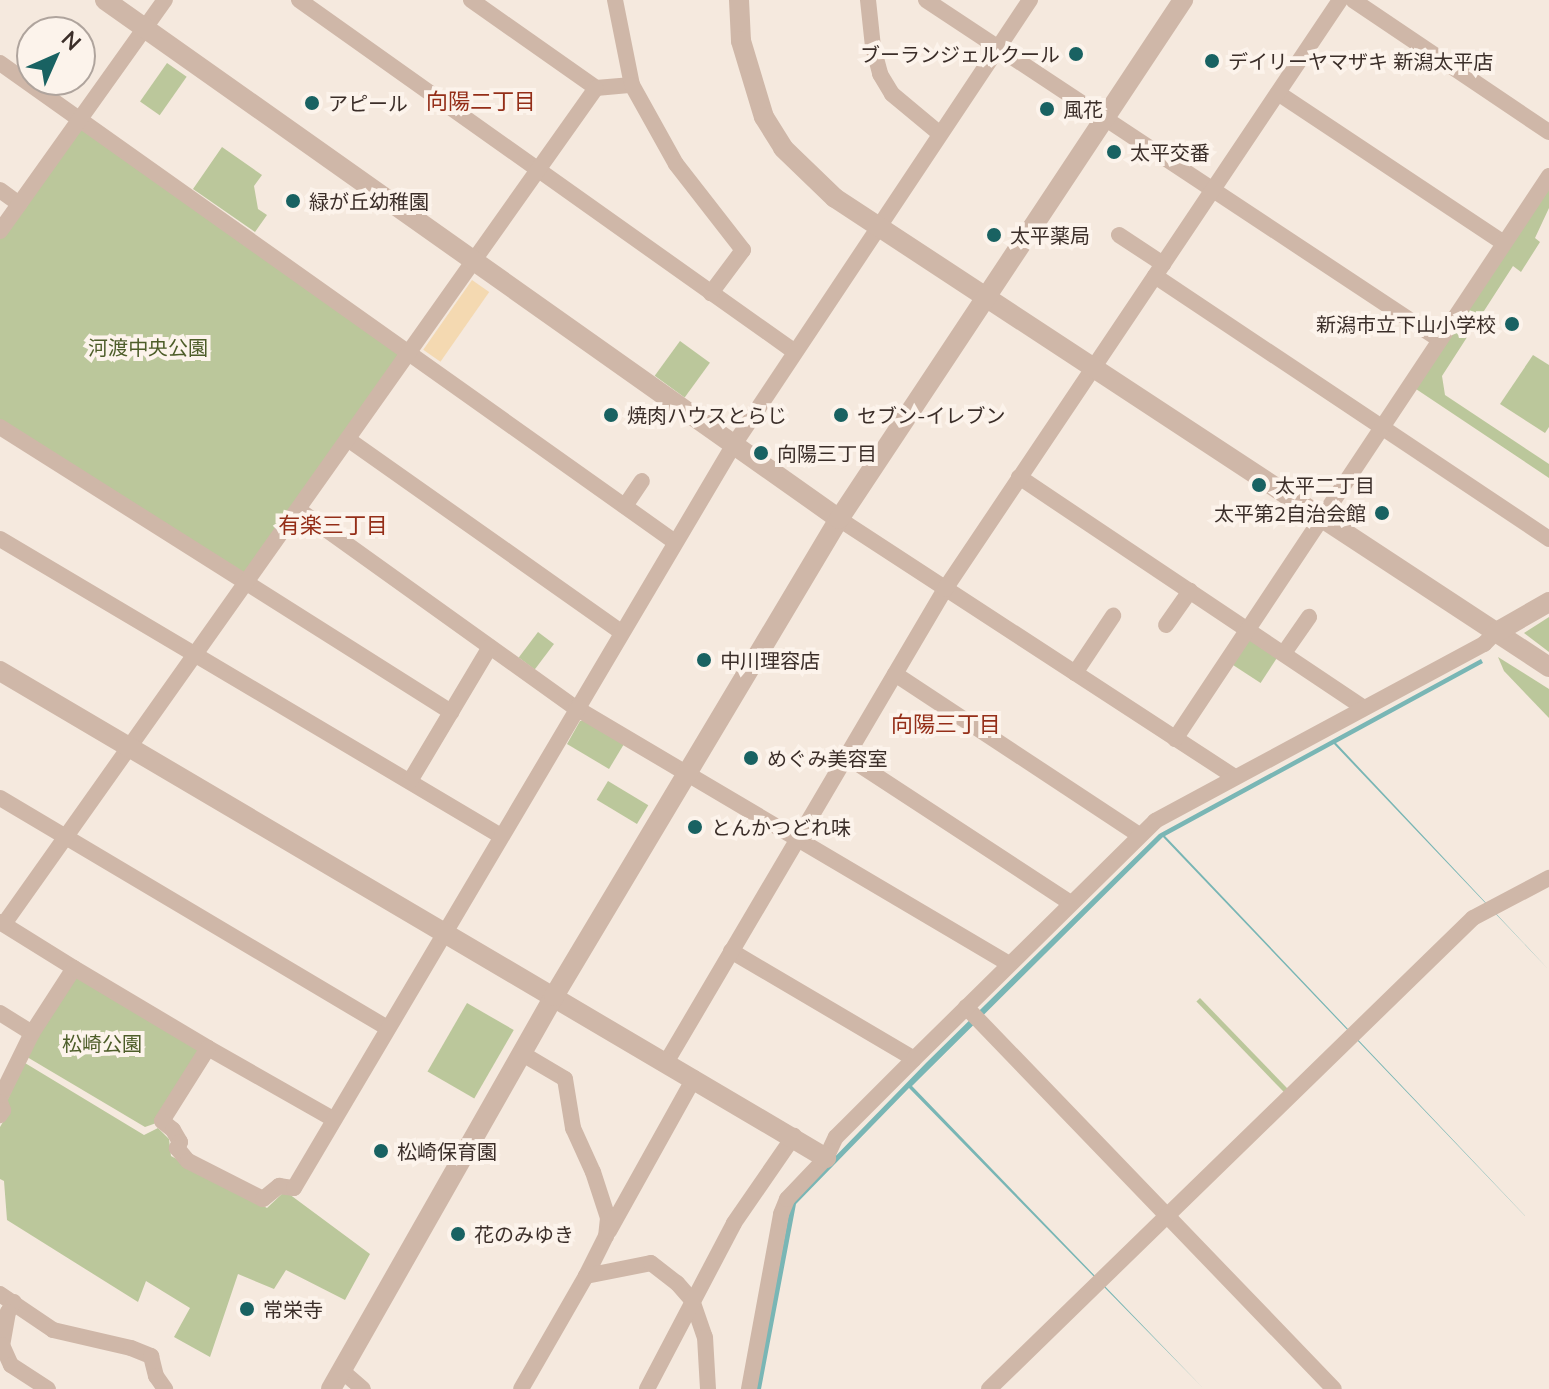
<!DOCTYPE html>
<meta charset="utf-8">
<style>
body{margin:0}
#map{position:relative;width:1549px;height:1389px;overflow:hidden;background:#f5e9de;font-family:Mulish,"Noto Sans JP",sans-serif}
div>[style]{position:absolute}
[style*='--x']{left:calc(var(--x)*1px);top:calc(var(--y)*1px);width:calc(var(--w)*1px);rotate:calc(var(--a)*1deg)}
.green>*{inset:0;background:#bbc79b;transform-origin:0 0}
.sand>*{inset:0;background:#f4d9b1;transform-origin:0 0}
.water>*{inset:0;background:#79b6b5}
.minor>*{height:16px;margin:-8px;padding:0 8px;transform-origin:8px;border-radius:8px;background:#cfb7a8}
.tertiary>*{height:20px;margin:-10px;padding:0 10px;transform-origin:10px;border-radius:10px;background:#cfb7a8}
.dots>*{width:22px;height:22px;translate:-50% -50%;box-sizing:border-box;border:4px solid #fcf3eb;border-radius:50%}
span{translate:-50% -50%;white-space:nowrap;text-align:center;line-height:1.15;-webkit-text-stroke:8px #fcf3eb;paint-order:stroke}
.poi-label{font-size:20px;color:#3b2e29}
.right{translate:-100% -50%;text-align:right}
.left{translate:0 -50%;text-align:left}
.park-label{font-size:20px;color:#4d5d29}
.neighbourhood-label{font-size:22px;color:#942e18}
.north{position:absolute;left:16px;top:16px;width:80px;height:80px;box-sizing:border-box;background:#fcf3eb;border:2px solid #afa49d;border-radius:50%;rotate:45deg;font-size:22px;font-weight:700;line-height:32px;text-align:center;color:#3b2e29}
.north::after{content:'';display:block;margin:auto;width:28px;height:36px;background:#196262;clip-path:polygon(50% 0,100% 100%,50% 72%,0 100%)}
</style>
<div id="map">
<div class="green">
<i style="left:167px;top:63px;width:24px;height:47px;rotate:35deg"></i>
<i style="clip-path:polygon(79px 119px,409px 353px,248px 581px,0 427px,0 231px)"></i>
<i style="clip-path:polygon(222px 147px,262px 175px,254px 186px,258px 209px,267px 215px,255px 232px,193px 189px)"></i>
<i style="clip-path:polygon(1549px 184px,1549px 208px,1535px 238px,1540px 242px,1521px 272px,1513px 266px,1442px 376px,1445px 395px,1549px 464px,1549px 478px,1413px 387px)"></i>
<i style="left:680px;top:341px;width:37px;height:43px;rotate:36deg"></i>
<i style="clip-path:polygon(1533px 355px,1549px 365px,1549px 427px,1545px 433px,1500px 404px)"></i>
<i style="clip-path:polygon(1549px 617px,1549px 652px,1524px 633px)"></i>
<i style="left:538px;top:632px;width:20px;height:32px;rotate:37deg"></i>
<i style="left:1247px;top:636px;width:37px;height:32px;rotate:33deg"></i>
<i style="clip-path:polygon(1498px 657px,1549px 689px,1549px 718px,1504px 671px)"></i>
<i style="clip-path:polygon(585px 720px,624px 744px,609px 769px,567px 744px,580px 721px)"></i>
<i style="left:608px;top:781px;width:47px;height:22px;rotate:31deg"></i>
<i style="clip-path:polygon(74px 968px,208px 1048px,162px 1121px,145px 1127px,22px 1054px)"></i>
<i style="left:1200px;top:998px;width:129px;height:5px;rotate:46deg"></i>
<i style="left:467px;top:1003px;width:54px;height:79px;rotate:30deg"></i>
<i style="clip-path:polygon(25px 1063px,144px 1135px,158px 1128px,169px 1139px,171px 1156px,267px 1208px,285px 1191px,370px 1254px,345px 1300px,286px 1270px,274px 1289px,238px 1274px,210px 1357px,174px 1337px,190px 1308px,146px 1281px,138px 1302px,7px 1220px,4px 1181px,0 1179px,0 1127px,7px 1115px,5px 1105px)"></i>
</div>
<div class="sand">
<i style="left:472px;top:280px;width:21px;height:85px;rotate:35deg"></i>
</div>
<div class="water">
<i style="clip-path:polygon(1481px 659px,1483px 663px,1336px 743px,1549px 970px,1334px 744px,1165px 836px,1549px 1241px,1163px 837px,912px 1086px,1204px 1389px,909px 1088px,796px 1204px,761px 1389px,756px 1389px,791px 1202px,926px 1063px,1159px 834px)"></i>
</div>
<div class="minor">
<i style="--x:299;--y:0;--w:608;--a:35.36"></i>
<i style="--x:471;--y:0;--w:153;--a:35.1"></i>
<i style="--x:596;--y:88;--w:36;--a:-5"></i>
<i style="--x:615;--y:0;--w:87;--a:78.7"></i>
<i style="--x:632;--y:85;--w:90;--a:60.9"></i>
<i style="--x:676;--y:164;--w:109;--a:52.1"></i>
<i style="--x:743;--y:250;--w:54;--a:126.7"></i>
<i style="--x:868;--y:0;--w:47;--a:83.9"></i>
<i style="--x:873;--y:47;--w:28;--a:75"></i>
<i style="--x:880;--y:74;--w:23;--a:59"></i>
<i style="--x:892;--y:94;--w:62;--a:39.8"></i>
<i style="--x:926;--y:0;--w:616;--a:33.48"></i>
<i style="--x:1353;--y:0;--w:236;--a:34"></i>
<i style="--x:0;--y:63;--w:828;--a:35.36"></i>
<i style="--x:1278;--y:93;--w:271;--a:33.6"></i>
<i style="--x:0;--y:190;--w:24;--a:36"></i>
<i style="--x:0;--y:231;--w:284;--a:-54.5"></i>
<i style="--x:1119;--y:235;--w:53;--a:33.4"></i>
<i style="--x:1155;--y:276;--w:474;--a:33.7"></i>
<i style="--x:0;--y:427;--w:534;--a:32.29"></i>
<i style="--x:349;--y:440;--w:333;--a:35.2"></i>
<i style="--x:1019;--y:477;--w:414;--a:33.8"></i>
<i style="--x:625;--y:506;--w:30;--a:-56"></i>
<i style="--x:299;--y:510;--w:340;--a:35.6"></i>
<i style="--x:576;--y:708;--w:503;--a:30.59"></i>
<i style="--x:839;--y:519;--w:470;--a:33.1"></i>
<i style="--x:0;--y:539;--w:582;--a:30.66"></i>
<i style="--x:1166;--y:625;--w:42;--a:-54.8"></i>
<i style="--x:1284;--y:653;--w:44;--a:-55.2"></i>
<i style="--x:1075;--y:673;--w:69;--a:-56.3"></i>
<i style="--x:895;--y:674;--w:292;--a:33.4"></i>
<i style="--x:1175;--y:739;--w:676;--a:-56.4"></i>
<i style="--x:846;--y:756;--w:267;--a:33.2"></i>
<i style="--x:410;--y:781;--w:156;--a:-59.2"></i>
<i style="--x:0;--y:798;--w:450;--a:30.7"></i>
<i style="--x:0;--y:922;--w:87;--a:31.9"></i>
<i style="--x:4;--y:924;--w:1024;--a:-54.7"></i>
<i style="--x:731;--y:951;--w:212;--a:30.5"></i>
<i style="--x:966;--y:1007;--w:530;--a:46.07"></i>
<i style="--x:0;--y:1013;--w:38;--a:32"></i>
<i style="--x:208;--y:1048;--w:144;--a:29.6"></i>
<i style="--x:521;--y:1053;--w:51;--a:30.6"></i>
<i style="--x:565;--y:1079;--w:50;--a:80.7"></i>
<i style="--x:573;--y:1128;--w:48;--a:65.6"></i>
<i style="--x:593;--y:1172;--w:48;--a:71.9"></i>
<i style="--x:608;--y:1218;--w:18;--a:96"></i>
<i style="--x:606;--y:1236;--w:45;--a:116.6"></i>
<i style="--x:586;--y:1276;--w:130;--a:119.9"></i>
<i style="--x:667;--y:1061;--w:548;--a:-59.5"></i>
<i style="--x:945;--y:589;--w:709;--a:-56.15"></i>
<i style="--x:0;--y:1098;--w:72;--a:-63.8"></i>
<i style="--x:32;--y:1033;--w:77;--a:-57.1"></i>
<i style="--x:74;--y:968;--w:156;--a:30.8"></i>
<i style="--x:208;--y:1048;--w:86;--a:122.2"></i>
<i style="--x:162;--y:1121;--w:14;--a:39"></i>
<i style="--x:173;--y:1130;--w:14;--a:60"></i>
<i style="--x:180;--y:1142;--w:7;--a:117"></i>
<i style="--x:177;--y:1148;--w:17;--a:50"></i>
<i style="--x:188;--y:1161;--w:84;--a:26.9"></i>
<i style="--x:263;--y:1199;--w:21;--a:-39"></i>
<i style="--x:279;--y:1186;--w:15;--a:8"></i>
<i style="--x:294;--y:1188;--w:862;--a:-59.39"></i>
<i style="--x:733;--y:446;--w:536;--a:-56.34"></i>
<i style="--x:0;--y:1102;--w:9;--a:69"></i>
<i style="--x:3;--y:1110;--w:6;--a:121"></i>
<i style="--x:609;--y:1231;--w:175;--a:-60.9"></i>
<i style="--x:586;--y:1276;--w:66;--a:-11.3"></i>
<i style="--x:651;--y:1263;--w:33;--a:38"></i>
<i style="--x:677;--y:1283;--w:23;--a:49"></i>
<i style="--x:692;--y:1300;--w:39;--a:71"></i>
<i style="--x:705;--y:1337;--w:52;--a:86.7"></i>
<i style="--x:0;--y:1294;--w:64;--a:34.2"></i>
<i style="--x:53;--y:1330;--w:80;--a:13"></i>
<i style="--x:131;--y:1348;--w:22;--a:22"></i>
<i style="--x:151;--y:1356;--w:21;--a:76"></i>
<i style="--x:156;--y:1376;--w:16;--a:55"></i>
<i style="--x:14;--y:1302;--w:12;--a:121"></i>
<i style="--x:8;--y:1312;--w:34;--a:100"></i>
<i style="--x:2;--y:1345;--w:22;--a:66"></i>
<i style="--x:11;--y:1365;--w:44;--a:33"></i>
<i style="--x:341;--y:1370;--w:29;--a:41"></i>
<i style="--x:647;--y:1389;--w:187;--a:-62.3"></i>
<i style="--x:734;--y:1223;--w:106;--a:-55.4"></i>
<i style="--x:749;--y:1389;--w:178;--a:-79.6"></i>
<i style="--x:781;--y:1214;--w:16;--a:-68"></i>
<i style="--x:787;--y:1199;--w:57;--a:-46.4"></i>
<i style="--x:826;--y:1158;--w:23;--a:-65"></i>
<i style="--x:836;--y:1137;--w:110;--a:-45"></i>
<i style="--x:914;--y:1059;--w:339;--a:-44.6"></i>
<i style="--x:1155;--y:821;--w:374;--a:-28.3"></i>
<i style="--x:1484;--y:644;--w:16;--a:-45"></i>
<i style="--x:989;--y:1389;--w:675;--a:-44.22"></i>
<i style="--x:1473;--y:918;--w:86;--a:-27.8"></i>
</div>
<div class="tertiary">
<i style="--x:105;--y:0;--w:899;--a:35.26"></i>
<i style="--x:739;--y:0;--w:41;--a:87.2"></i>
<i style="--x:741;--y:41;--w:79;--a:73.2"></i>
<i style="--x:764;--y:117;--w:36;--a:58"></i>
<i style="--x:783;--y:148;--w:72;--a:43.9"></i>
<i style="--x:835;--y:198;--w:854;--a:33.3"></i>
<i style="--x:1495;--y:633;--w:62;--a:-29.9"></i>
<i style="--x:0;--y:671;--w:959;--a:30.52"></i>
<i style="--x:331;--y:1389;--w:452;--a:-60.4"></i>
<i style="--x:554;--y:996;--w:556;--a:-59.14"></i>
<i style="--x:839;--y:519;--w:623;--a:-56.46"></i>
</div>
<div class="dots">
<i style="left:1076px;top:54px;background:#196262"></i>
<i style="left:1212px;top:61px;background:#196262"></i>
<i style="left:312px;top:103px;background:#196262"></i>
<i style="left:1047px;top:109px;background:#196262"></i>
<i style="left:1114px;top:152px;background:#196262"></i>
<i style="left:293px;top:201px;background:#196262"></i>
<i style="left:994px;top:235px;background:#196262"></i>
<i style="left:1512px;top:324px;background:#196262"></i>
<i style="left:611px;top:415px;background:#196262"></i>
<i style="left:841px;top:415px;background:#196262"></i>
<i style="left:761px;top:453px;background:#196262"></i>
<i style="left:1259px;top:485px;background:#196262"></i>
<i style="left:1382px;top:513px;background:#196262"></i>
<i style="left:704px;top:660px;background:#196262"></i>
<i style="left:751px;top:758px;background:#196262"></i>
<i style="left:695px;top:827px;background:#196262"></i>
<i style="left:381px;top:1151px;background:#196262"></i>
<i style="left:458px;top:1234px;background:#196262"></i>
<i style="left:247px;top:1309px;background:#196262"></i>
</div>
<div class="poi-label">
<span class="right" style="left:1060px;top:54px">ブーランジェルクール</span>
<span class="left" style="left:1228px;top:61px">デイリーヤマザキ 新潟太平店</span>
<span class="left" style="left:328px;top:103px">アピール</span>
<span class="left" style="left:1063px;top:109px">風花</span>
<span class="left" style="left:1130px;top:152px">太平交番</span>
<span class="left" style="left:309px;top:201px">緑が丘幼稚園</span>
<span class="left" style="left:1010px;top:235px">太平薬局</span>
<span class="right" style="left:1496px;top:324px">新潟市立下山小学校</span>
<span class="left" style="left:627px;top:415px">焼肉ハウスとらじ</span>
<span class="left" style="left:857px;top:415px">セブン-イレブン</span>
<span class="left" style="left:777px;top:453px">向陽三丁目</span>
<span class="left" style="left:1275px;top:485px">太平二丁目</span>
<span class="right" style="left:1366px;top:513px">太平第2自治会館</span>
<span class="left" style="left:720px;top:660px">中川理容店</span>
<span class="left" style="left:767px;top:758px">めぐみ美容室</span>
<span class="left" style="left:711px;top:827px">とんかつどれ味</span>
<span class="left" style="left:397px;top:1151px">松崎保育園</span>
<span class="left" style="left:474px;top:1234px">花のみゆき</span>
<span class="left" style="left:263px;top:1309px">常栄寺</span>
</div>
<div class="park-label">
<span style="left:148px;top:347px">河渡中央公園</span>
<span style="left:102px;top:1043px">松崎公園</span>
</div>
<div class="neighbourhood-label">
<span style="left:481px;top:102px">向陽二丁目</span>
<span style="left:333px;top:526px">有楽三丁目</span>
<span style="left:946px;top:725px">向陽三丁目</span>
</div>
<div class="north">N</div>
</div>
